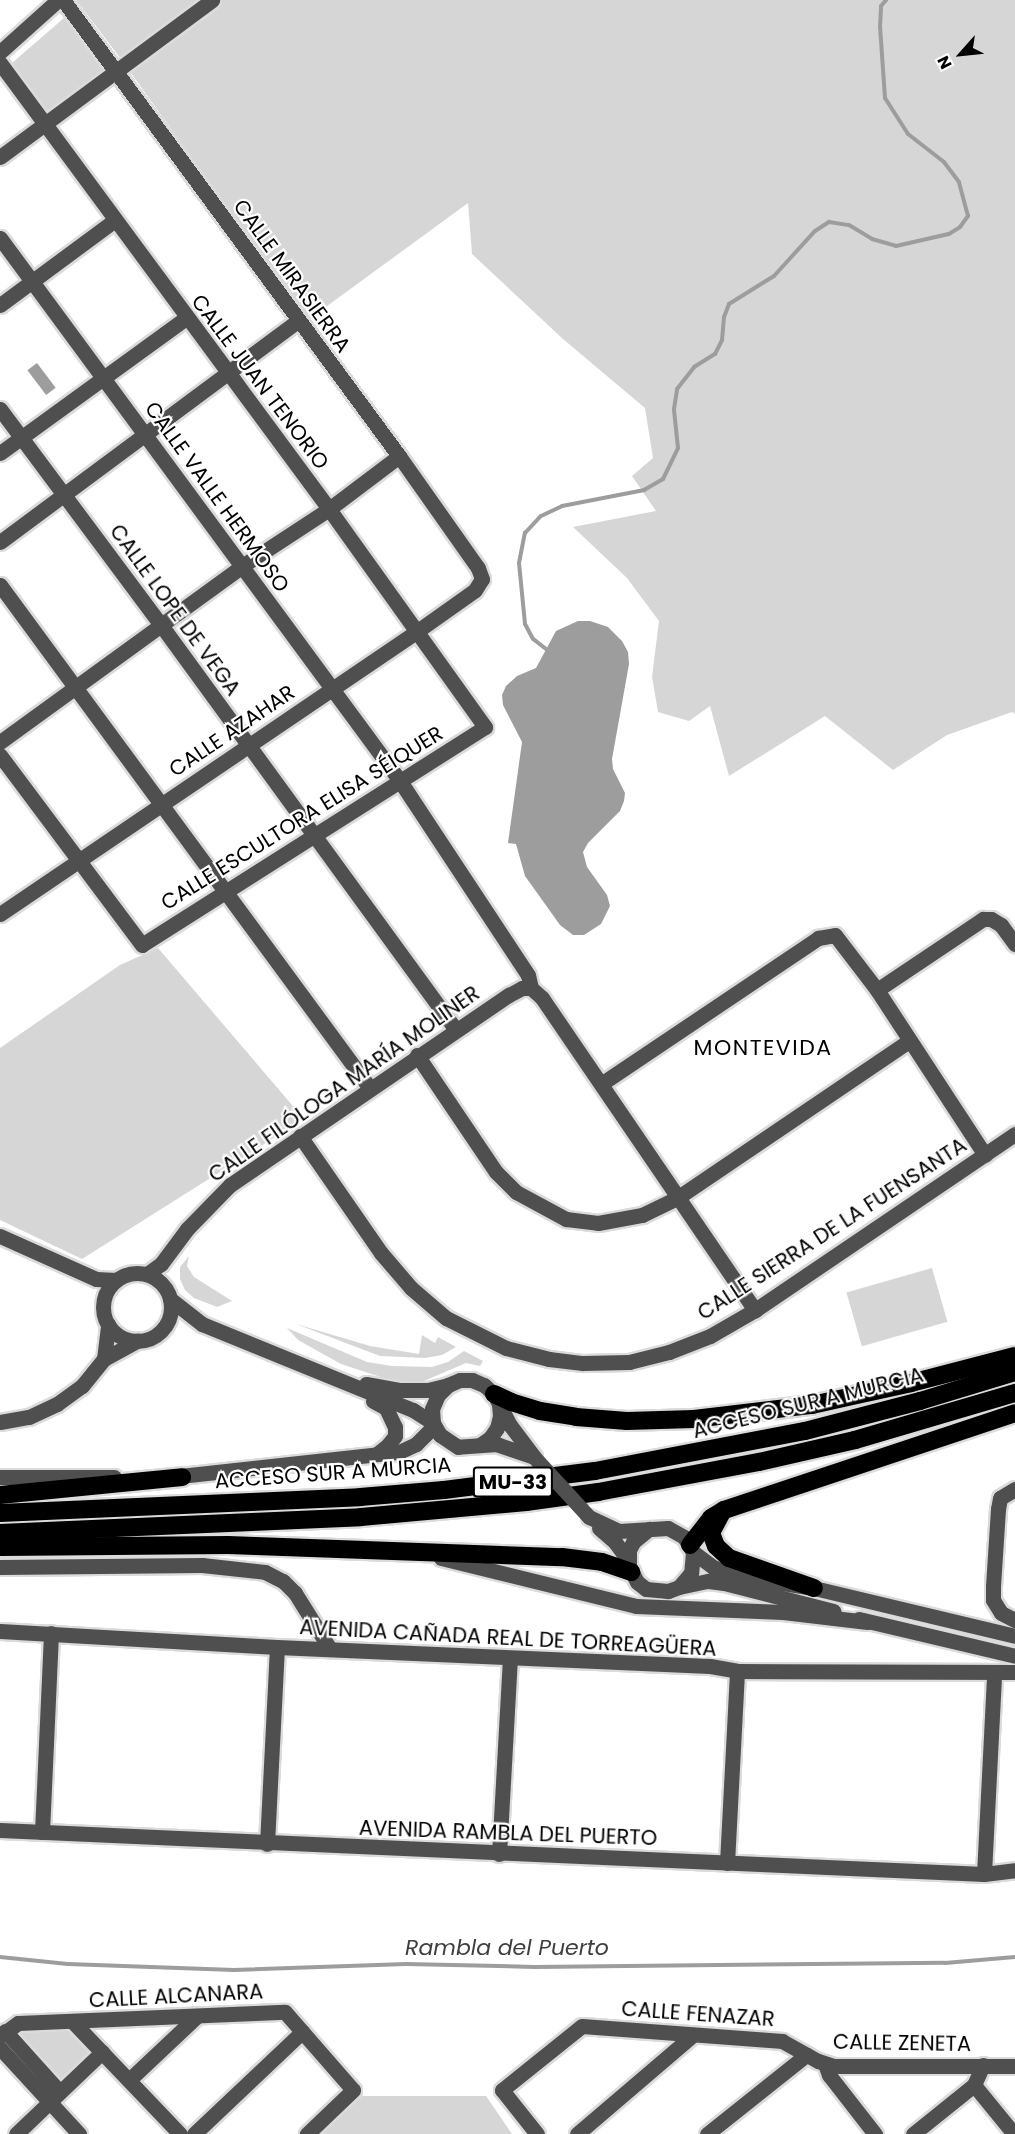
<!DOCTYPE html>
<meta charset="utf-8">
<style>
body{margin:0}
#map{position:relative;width:1015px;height:2134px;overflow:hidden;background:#fff;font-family:Poppins,sans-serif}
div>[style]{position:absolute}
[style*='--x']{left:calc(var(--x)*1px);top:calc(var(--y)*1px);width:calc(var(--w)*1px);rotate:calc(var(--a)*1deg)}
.green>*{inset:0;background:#d6d6d6;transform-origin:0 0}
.water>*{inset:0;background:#9d9d9d;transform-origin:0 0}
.stream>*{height:4px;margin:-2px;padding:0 2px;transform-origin:2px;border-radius:2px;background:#9d9d9d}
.roads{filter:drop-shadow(2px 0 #dbdbdb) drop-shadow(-2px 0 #dbdbdb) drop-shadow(0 2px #dbdbdb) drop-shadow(0 -2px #dbdbdb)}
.minor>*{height:15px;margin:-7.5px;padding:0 7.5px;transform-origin:7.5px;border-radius:7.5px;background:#4f4f4f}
.minor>.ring{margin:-7.5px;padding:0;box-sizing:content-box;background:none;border:15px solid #4f4f4f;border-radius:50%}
.highway>*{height:18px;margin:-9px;padding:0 9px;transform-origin:9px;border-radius:9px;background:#000}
.minor-bridge>*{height:15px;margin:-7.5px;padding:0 7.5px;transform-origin:7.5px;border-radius:7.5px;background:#4f4f4f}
span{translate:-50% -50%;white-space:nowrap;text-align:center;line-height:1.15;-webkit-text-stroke:4.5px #fff;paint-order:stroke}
.shield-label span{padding:2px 4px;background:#fff;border:2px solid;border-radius:4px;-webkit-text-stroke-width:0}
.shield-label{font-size:20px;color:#000;font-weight:700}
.street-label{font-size:21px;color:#000}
.neighbourhood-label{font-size:22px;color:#000;letter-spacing:1.5px}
.water-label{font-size:22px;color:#3e3e3e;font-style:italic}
.north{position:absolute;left:931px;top:24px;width:60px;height:60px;-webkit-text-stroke:4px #fff;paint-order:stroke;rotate:243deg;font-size:16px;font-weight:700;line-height:24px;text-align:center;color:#000}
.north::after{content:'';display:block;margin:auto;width:21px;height:27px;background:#000;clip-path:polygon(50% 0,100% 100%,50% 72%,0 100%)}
</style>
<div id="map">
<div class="green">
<i style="clip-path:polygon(76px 0,198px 0,121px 59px)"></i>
<i style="clip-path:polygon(221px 0,1015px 0,1015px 714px,1012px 712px,947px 735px,893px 770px,825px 716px,729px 776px,710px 706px,689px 721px,658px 712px,652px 677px,659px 621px,627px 578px,573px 527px,656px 511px,632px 476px,653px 458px,645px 408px,563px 339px,472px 254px,468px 203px,308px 320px,128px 69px)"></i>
<i style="clip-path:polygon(64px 18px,106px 72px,46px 117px,12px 63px)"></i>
<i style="clip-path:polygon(158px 948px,304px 1119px,82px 1259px,0 1220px,0 1048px,120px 965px)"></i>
<i style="clip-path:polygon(189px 1256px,187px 1266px,194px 1277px,232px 1301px,217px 1307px,194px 1298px,185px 1290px,180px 1279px,180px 1267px)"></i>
<i style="left:932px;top:1268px;width:56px;height:89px;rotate:74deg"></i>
<i style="clip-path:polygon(296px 1324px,370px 1346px,419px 1354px,422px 1335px,435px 1343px,438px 1337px,456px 1347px,442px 1355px,425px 1358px,380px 1356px)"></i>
<i style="clip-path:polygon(287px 1328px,367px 1362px,392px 1366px,432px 1367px,448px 1362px,464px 1351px,483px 1361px,480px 1366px,466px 1363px,417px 1384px,405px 1385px,341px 1364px,298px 1340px)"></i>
<i style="clip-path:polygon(73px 2022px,102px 2052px,60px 2092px,5px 2031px)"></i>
<i style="clip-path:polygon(356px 2096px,486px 2096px,512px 2134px,318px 2134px)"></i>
</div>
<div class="water">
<i style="left:37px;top:363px;width:31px;height:12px;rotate:53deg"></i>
<i style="clip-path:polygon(578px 621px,590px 621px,608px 627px,622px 641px,628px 652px,629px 664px,612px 759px,613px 769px,625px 793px,624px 801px,620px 811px,588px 843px,583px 852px,587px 867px,607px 895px,610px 906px,601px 924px,584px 935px,573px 935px,560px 925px,525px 876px,516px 844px,508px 843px,522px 742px,503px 705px,502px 695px,506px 686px,517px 676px,536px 668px,556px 631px)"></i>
</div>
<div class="stream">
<i style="--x:546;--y:649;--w:16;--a:-142"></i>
<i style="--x:533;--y:639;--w:17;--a:-118"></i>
<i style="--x:525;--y:624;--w:61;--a:-95.6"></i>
<i style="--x:519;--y:563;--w:31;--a:-79"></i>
<i style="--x:525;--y:533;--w:23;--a:-47"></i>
<i style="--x:541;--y:516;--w:23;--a:-25"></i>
<i style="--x:562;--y:506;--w:84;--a:-11"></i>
<i style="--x:644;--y:490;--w:22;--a:-30"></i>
<i style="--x:663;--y:479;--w:34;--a:-64"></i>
<i style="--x:678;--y:448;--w:39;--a:-96"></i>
<i style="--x:674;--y:409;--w:20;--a:-81"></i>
<i style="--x:677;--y:389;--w:28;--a:-52"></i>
<i style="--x:694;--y:367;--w:25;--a:-32"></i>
<i style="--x:715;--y:354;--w:16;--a:-63"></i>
<i style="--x:722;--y:340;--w:23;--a:-85"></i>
<i style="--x:724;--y:317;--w:14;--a:-69"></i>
<i style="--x:729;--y:304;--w:53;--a:-31.9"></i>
<i style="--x:774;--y:276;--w:61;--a:-47.7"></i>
<i style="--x:815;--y:231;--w:17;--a:-33"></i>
<i style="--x:829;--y:222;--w:20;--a:9"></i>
<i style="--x:849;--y:225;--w:27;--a:31"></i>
<i style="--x:872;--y:239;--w:25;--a:16"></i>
<i style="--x:896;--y:246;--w:54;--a:-12.8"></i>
<i style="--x:949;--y:234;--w:13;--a:-32"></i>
<i style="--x:960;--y:227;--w:14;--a:-54"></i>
<i style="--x:968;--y:216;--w:35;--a:-105"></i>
<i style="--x:959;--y:182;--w:25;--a:-127"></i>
<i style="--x:944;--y:162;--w:46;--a:-142.1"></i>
<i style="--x:908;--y:134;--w:43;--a:-122.6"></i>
<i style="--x:885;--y:98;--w:71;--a:-94"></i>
<i style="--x:880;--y:27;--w:21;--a:-87"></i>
<i style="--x:881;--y:6;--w:8;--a:-50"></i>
<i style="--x:0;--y:1957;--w:68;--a:5.9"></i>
<i style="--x:68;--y:1964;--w:166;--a:2.1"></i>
<i style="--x:234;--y:1970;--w:172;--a:-2"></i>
<i style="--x:406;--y:1964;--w:129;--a:1.3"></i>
<i style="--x:535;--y:1967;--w:410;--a:-0.6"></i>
<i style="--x:945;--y:1963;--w:70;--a:-4.9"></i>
</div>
<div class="roads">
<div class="minor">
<i style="--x:0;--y:52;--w:78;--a:-41.9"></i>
<i style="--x:0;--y:63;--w:554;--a:53.58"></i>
<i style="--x:329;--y:509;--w:268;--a:54.4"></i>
<i style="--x:485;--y:727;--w:406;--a:147.6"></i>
<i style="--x:142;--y:945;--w:237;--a:-126.8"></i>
<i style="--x:0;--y:157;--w:264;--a:-36.5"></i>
<i style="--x:0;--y:238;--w:674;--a:53.62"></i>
<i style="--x:400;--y:781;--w:232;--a:56.6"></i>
<i style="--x:528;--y:975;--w:13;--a:77"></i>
<i style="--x:531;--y:988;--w:15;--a:42"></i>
<i style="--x:542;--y:998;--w:378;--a:55.7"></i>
<i style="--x:0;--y:305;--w:143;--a:-36.5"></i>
<i style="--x:0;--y:409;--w:269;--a:53.3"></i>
<i style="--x:161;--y:625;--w:501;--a:53.93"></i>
<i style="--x:0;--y:453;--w:230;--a:-36"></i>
<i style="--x:0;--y:542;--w:371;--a:-36.6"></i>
<i style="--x:0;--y:585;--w:623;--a:53.68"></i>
<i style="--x:0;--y:742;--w:299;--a:-36"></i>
<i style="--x:242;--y:566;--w:104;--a:-33.2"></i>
<i style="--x:329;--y:509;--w:88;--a:-37.1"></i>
<i style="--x:0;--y:914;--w:503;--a:-34.13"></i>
<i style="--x:416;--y:632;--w:72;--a:-35.4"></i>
<i style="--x:475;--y:590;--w:13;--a:-58"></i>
<i style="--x:482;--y:579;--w:12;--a:-110"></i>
<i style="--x:478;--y:568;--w:137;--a:-125.2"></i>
<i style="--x:399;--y:456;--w:566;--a:-126.38"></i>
<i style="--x:877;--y:990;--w:128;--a:-33.8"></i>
<i style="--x:983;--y:919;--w:8;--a:0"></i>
<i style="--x:991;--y:919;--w:12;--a:31"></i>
<i style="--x:1001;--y:925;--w:24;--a:54"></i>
<i style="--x:417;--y:1055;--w:141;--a:56"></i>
<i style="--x:496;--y:1172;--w:28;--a:45"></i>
<i style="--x:516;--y:1192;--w:57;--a:28.4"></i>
<i style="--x:566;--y:1219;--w:32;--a:7"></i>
<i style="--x:598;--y:1223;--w:45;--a:-10.3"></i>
<i style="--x:642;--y:1215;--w:39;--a:-26"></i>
<i style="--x:677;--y:1198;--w:280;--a:-34.1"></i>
<i style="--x:601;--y:1084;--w:262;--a:-33.9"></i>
<i style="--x:818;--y:938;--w:17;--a:-10"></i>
<i style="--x:835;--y:935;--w:69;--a:52.6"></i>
<i style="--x:877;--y:990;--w:197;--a:56.8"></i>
<i style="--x:300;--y:1136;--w:142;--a:55.3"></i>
<i style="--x:381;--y:1253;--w:46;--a:49.4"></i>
<i style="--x:411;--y:1288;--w:46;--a:40.6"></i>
<i style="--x:446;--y:1318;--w:67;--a:26.6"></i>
<i style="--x:506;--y:1348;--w:44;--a:14.3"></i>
<i style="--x:549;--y:1359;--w:34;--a:7"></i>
<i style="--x:583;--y:1363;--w:46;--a:-1.2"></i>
<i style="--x:629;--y:1362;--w:41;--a:-14"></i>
<i style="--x:669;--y:1352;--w:44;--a:-21.3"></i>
<i style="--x:710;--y:1336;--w:52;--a:-30"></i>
<i style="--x:755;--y:1310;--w:314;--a:-34.1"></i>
<i style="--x:0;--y:1236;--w:105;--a:24.1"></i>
<i style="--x:96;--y:1279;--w:20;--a:3"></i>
<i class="ring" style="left:103px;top:1273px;width:53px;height:53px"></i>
<i style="--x:147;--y:1274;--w:17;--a:-36"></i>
<i style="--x:161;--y:1264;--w:44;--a:-53.4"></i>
<i style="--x:187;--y:1229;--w:62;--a:-45.7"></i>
<i style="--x:230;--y:1185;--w:338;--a:-34.3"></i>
<i style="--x:509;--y:995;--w:15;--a:-28"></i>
<i style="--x:522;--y:988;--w:9;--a:0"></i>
<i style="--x:170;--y:1299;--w:41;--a:38"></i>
<i style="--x:202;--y:1324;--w:228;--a:22.2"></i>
<i style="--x:413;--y:1410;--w:24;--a:33"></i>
<i style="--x:104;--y:1359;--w:35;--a:-83"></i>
<i style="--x:460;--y:1380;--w:12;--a:0"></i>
<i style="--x:472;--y:1380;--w:13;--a:23"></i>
<i style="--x:484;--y:1385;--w:13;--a:42"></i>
<i style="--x:494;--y:1394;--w:35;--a:63"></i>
<i style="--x:510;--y:1425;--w:40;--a:53"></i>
<i style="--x:534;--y:1457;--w:39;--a:-161"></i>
<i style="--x:497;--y:1444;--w:39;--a:176"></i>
<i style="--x:458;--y:1447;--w:22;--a:-146"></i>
<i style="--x:440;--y:1435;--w:14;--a:-120"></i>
<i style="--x:433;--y:1423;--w:14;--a:-94"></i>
<i style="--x:432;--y:1409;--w:15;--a:-67"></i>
<i style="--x:438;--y:1395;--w:14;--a:-45"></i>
<i style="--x:448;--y:1385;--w:13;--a:-23"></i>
<i style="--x:366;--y:1384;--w:35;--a:10"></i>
<i style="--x:400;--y:1390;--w:28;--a:0"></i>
<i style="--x:428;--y:1390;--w:21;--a:-14"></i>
<i style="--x:373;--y:1401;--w:15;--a:28"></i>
<i style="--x:386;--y:1408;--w:21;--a:65"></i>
<i style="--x:395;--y:1427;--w:9;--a:90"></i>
<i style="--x:395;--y:1436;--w:11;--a:128"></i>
<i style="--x:388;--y:1445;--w:14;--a:141"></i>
<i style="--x:0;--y:1422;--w:29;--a:-10"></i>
<i style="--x:29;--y:1417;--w:31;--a:-25"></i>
<i style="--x:57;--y:1404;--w:31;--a:-36"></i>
<i style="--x:82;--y:1386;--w:35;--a:-51"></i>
<i style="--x:104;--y:1359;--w:38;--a:-29"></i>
<i style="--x:480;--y:1445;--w:12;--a:-35"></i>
<i style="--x:490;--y:1438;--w:12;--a:-55"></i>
<i style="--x:497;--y:1428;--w:12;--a:-76"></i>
<i style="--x:500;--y:1416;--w:11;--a:-95"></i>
<i style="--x:0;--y:1477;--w:114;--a:0"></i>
<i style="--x:171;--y:1477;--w:229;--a:-6.3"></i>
<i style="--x:399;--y:1452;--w:19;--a:-25"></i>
<i style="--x:416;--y:1444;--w:25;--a:-45"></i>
<i style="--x:1015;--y:1489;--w:17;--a:149"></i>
<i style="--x:1000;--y:1498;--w:11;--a:100"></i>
<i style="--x:998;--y:1509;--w:78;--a:93.7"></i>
<i style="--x:993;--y:1587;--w:13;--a:90"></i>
<i style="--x:993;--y:1600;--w:15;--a:58"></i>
<i style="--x:1001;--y:1613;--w:16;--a:27"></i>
<i style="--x:589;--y:1517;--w:33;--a:25"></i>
<i style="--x:619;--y:1531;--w:49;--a:-3.5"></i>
<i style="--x:668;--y:1528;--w:18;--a:29"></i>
<i style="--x:684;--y:1537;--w:17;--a:59"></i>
<i style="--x:693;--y:1552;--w:21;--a:95"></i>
<i style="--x:691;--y:1573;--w:18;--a:131"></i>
<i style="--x:679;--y:1587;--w:12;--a:160"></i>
<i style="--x:668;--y:1591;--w:22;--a:-175"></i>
<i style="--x:646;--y:1589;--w:11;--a:-142"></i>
<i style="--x:637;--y:1582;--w:18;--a:-117"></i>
<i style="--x:629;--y:1566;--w:16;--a:-90"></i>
<i style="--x:629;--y:1550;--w:9;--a:-63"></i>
<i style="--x:633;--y:1542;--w:21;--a:-39"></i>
<i style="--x:599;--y:1528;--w:21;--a:41"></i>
<i style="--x:615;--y:1542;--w:22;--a:54"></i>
<i style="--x:693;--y:1552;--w:25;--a:37"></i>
<i style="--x:713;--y:1567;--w:27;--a:20"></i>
<i style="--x:738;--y:1576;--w:77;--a:9"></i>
<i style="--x:814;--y:1588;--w:207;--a:13.4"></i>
<i style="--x:441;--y:1558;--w:201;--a:13.8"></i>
<i style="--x:636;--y:1606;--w:147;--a:2.3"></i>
<i style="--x:783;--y:1612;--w:85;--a:6.8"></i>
<i style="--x:0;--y:1567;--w:202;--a:-0.6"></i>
<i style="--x:202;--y:1565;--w:63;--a:6.3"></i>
<i style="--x:265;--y:1572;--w:20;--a:27"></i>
<i style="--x:283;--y:1581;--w:17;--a:45"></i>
<i style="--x:295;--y:1593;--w:66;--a:58"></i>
<i style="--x:679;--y:1587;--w:30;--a:-12"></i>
<i style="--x:708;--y:1581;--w:16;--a:7"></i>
<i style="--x:724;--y:1583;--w:113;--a:14.4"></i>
<i style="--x:859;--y:1619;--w:160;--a:13.3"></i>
<i style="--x:0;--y:1631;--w:277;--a:3.3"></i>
<i style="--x:277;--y:1647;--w:433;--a:2.5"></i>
<i style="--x:710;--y:1666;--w:27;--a:10"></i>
<i style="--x:737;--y:1671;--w:278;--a:0.2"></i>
<i style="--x:0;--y:1830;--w:985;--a:2.56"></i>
<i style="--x:984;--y:1874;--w:31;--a:-7"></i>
<i style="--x:42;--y:1832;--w:199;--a:-87.4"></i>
<i style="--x:267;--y:1844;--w:197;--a:-87.1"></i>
<i style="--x:499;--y:1854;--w:195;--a:-86.8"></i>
<i style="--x:727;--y:1863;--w:192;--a:-87"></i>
<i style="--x:984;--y:1874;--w:200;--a:-87.1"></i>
<i style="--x:73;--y:2022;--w:155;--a:46.3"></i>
<i style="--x:5;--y:2031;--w:82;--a:48"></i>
<i style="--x:0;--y:2036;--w:22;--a:-36"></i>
<i style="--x:18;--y:2023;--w:267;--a:-2.4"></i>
<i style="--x:285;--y:2012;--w:103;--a:48.9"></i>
<i style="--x:353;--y:2090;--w:64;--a:136.3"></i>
<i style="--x:0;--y:2048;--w:117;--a:47.4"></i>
<i style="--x:825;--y:2064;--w:12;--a:70"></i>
<i style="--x:829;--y:2075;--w:75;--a:52.1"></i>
<i style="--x:129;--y:2080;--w:93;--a:-43.3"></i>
<i style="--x:974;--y:2085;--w:63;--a:50.8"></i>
<i style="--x:16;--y:2134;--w:119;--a:-43.6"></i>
<i style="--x:194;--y:2134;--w:149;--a:-43.4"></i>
<i style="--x:537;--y:2134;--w:56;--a:-128.5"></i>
<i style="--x:502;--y:2090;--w:102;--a:-38.7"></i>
<i style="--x:582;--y:2026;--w:201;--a:4.3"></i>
<i style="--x:782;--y:2041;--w:41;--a:29.1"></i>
<i style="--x:818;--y:2061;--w:16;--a:18"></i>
<i style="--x:833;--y:2066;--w:182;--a:0"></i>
<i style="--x:577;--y:2134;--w:153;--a:-40.5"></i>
<i style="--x:707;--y:2134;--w:127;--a:-38.6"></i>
<i style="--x:913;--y:2134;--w:78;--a:-38.8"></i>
<i style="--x:974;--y:2085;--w:22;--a:-66"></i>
</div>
<div class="highway">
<i style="--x:494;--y:1394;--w:19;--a:25"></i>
<i style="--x:511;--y:1402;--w:30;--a:17"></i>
<i style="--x:540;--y:1411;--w:36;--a:9"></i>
<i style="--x:576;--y:1417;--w:51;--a:4.5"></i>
<i style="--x:627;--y:1421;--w:67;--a:-1.7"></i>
<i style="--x:694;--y:1419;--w:119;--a:-6.8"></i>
<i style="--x:812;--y:1405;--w:101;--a:-12.5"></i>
<i style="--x:911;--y:1383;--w:107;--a:-14.6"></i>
<i style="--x:0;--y:1495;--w:183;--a:-5.6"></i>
<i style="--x:0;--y:1513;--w:360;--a:-2.5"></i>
<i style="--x:360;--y:1497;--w:84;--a:-4.8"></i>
<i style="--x:444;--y:1490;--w:152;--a:-7.2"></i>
<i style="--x:595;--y:1471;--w:214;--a:-10.8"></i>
<i style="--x:805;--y:1431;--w:119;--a:-14.6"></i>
<i style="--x:920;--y:1401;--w:99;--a:-17"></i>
<i style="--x:721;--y:1514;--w:21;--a:118"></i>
<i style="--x:711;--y:1533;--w:14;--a:69"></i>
<i style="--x:716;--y:1546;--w:18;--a:43"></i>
<i style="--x:729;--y:1558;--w:90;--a:19.4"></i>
<i style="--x:0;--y:1533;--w:361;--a:-2.5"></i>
<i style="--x:361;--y:1517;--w:166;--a:-5.2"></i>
<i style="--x:526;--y:1502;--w:73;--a:-7.9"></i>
<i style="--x:598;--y:1492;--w:164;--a:-10.6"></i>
<i style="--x:759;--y:1462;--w:98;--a:-12.9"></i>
<i style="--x:855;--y:1440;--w:167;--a:-16.4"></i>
<i style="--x:690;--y:1545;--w:34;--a:-52"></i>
<i style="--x:711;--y:1518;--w:15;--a:-32"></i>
<i style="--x:724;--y:1510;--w:307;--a:-18.4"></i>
<i style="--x:0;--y:1547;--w:228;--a:-0.5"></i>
<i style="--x:228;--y:1545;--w:334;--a:2.1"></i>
<i style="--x:562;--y:1557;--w:40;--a:7.1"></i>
<i style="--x:602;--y:1562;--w:31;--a:19"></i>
</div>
</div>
<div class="minor-bridge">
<i style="--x:534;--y:1457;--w:81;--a:47.5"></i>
</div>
<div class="shield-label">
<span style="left:513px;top:1482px">MU-33</span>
</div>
<div class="street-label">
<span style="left:292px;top:276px;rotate:54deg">CALLE MIRASIERRA</span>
<span style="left:260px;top:382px;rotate:53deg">CALLE JUAN TENORIO</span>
<span style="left:217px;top:497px;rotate:54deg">CALLE VALLE HERMOSO</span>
<span style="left:175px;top:610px;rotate:54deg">CALLE LOPE DE VEGA</span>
<span style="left:232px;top:731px;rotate:-34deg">CALLE AZAHAR</span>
<span style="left:302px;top:818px;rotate:-32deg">CALLE ESCULTORA ELISA SÉIQUER</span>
<span style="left:344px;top:1084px;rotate:-35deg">CALLE FILÓLOGA MARÍA MOLINER</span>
<span style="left:832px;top:1229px;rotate:-33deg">CALLE SIERRA DE LA FUENSANTA</span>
<span style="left:808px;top:1403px;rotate:-14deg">ACCESO SUR A MURCIA</span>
<span style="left:333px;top:1473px;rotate:-4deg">ACCESO SUR A MURCIA</span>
<span style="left:508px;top:1638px;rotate:3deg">AVENIDA CAÑADA REAL DE TORREAGÜERA</span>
<span style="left:508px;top:1833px;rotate:2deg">AVENIDA RAMBLA DEL PUERTO</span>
<span style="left:176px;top:1996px;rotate:-3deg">CALLE ALCANARA</span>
<span style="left:698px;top:2014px;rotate:4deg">CALLE FENAZAR</span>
<span style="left:902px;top:2043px;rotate:1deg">CALLE ZENETA</span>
</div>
<div class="neighbourhood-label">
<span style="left:763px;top:1048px">MONTEVIDA</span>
</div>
<div class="water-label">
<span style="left:507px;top:1948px">Rambla del Puerto</span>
</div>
<div class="north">N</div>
</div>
